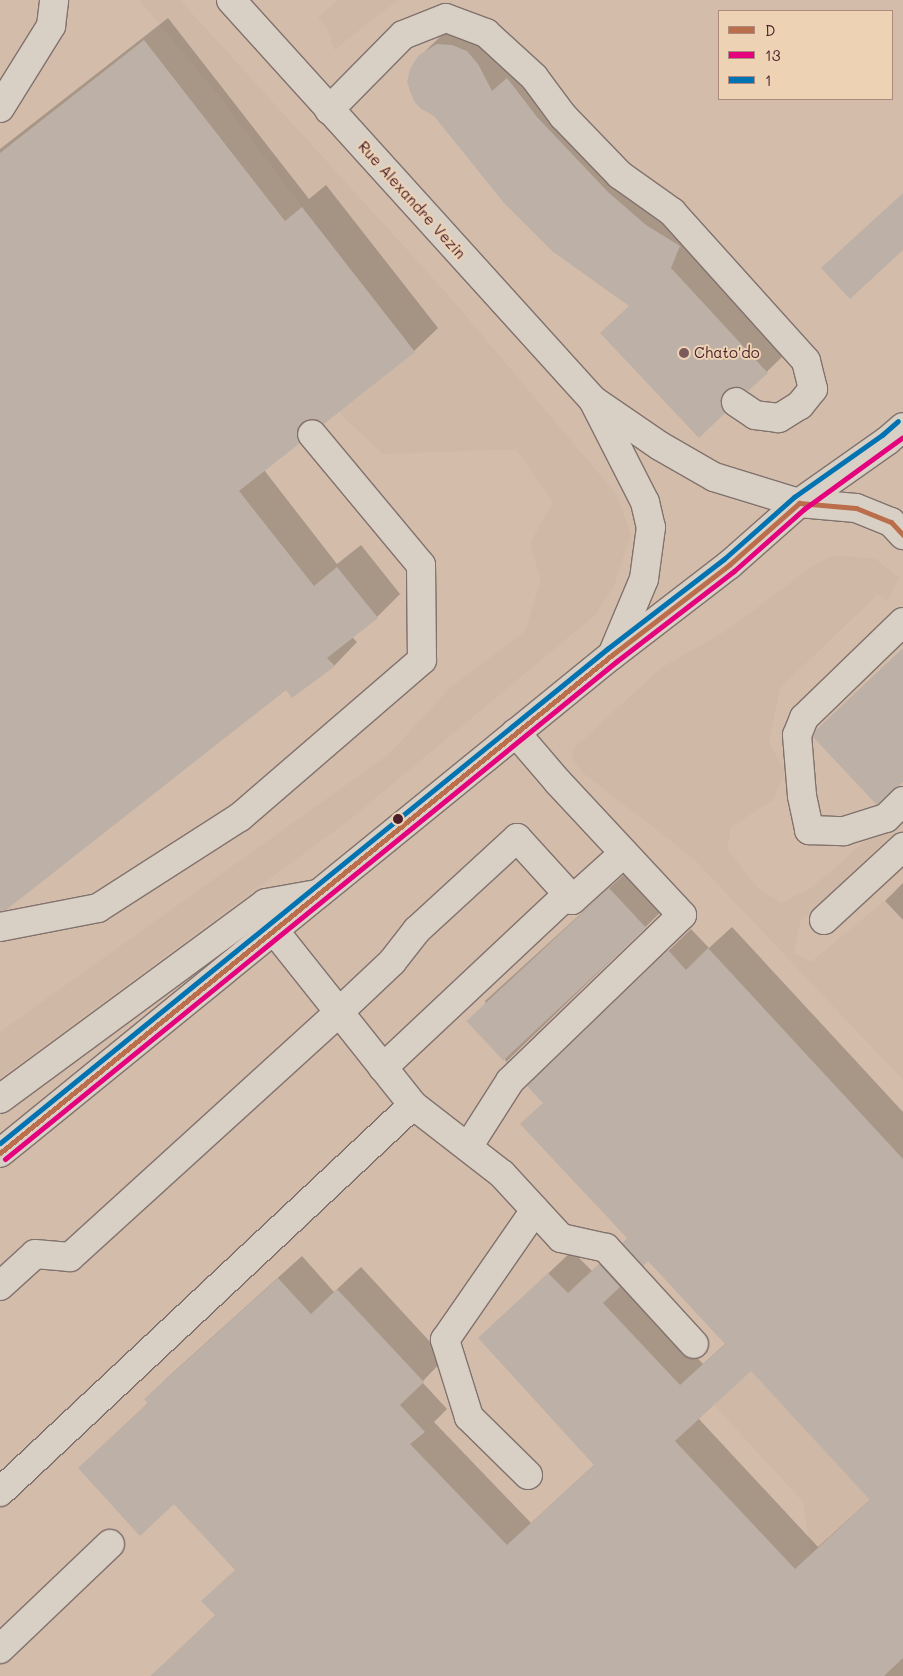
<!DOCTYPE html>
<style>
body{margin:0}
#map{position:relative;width:903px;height:1676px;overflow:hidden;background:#d6c7b9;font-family:Mali,sans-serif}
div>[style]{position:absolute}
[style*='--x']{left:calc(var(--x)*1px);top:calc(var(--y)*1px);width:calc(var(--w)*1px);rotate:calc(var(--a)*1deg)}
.built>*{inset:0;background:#d3bca9}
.green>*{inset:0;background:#cfb8a6}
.shadow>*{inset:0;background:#0003}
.building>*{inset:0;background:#bdb0a7;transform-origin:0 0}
.roads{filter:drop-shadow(1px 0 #81726e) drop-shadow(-1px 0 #81726e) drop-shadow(0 1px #81726e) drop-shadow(0 -1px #81726e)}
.minor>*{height:28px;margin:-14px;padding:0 14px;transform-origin:14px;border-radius:14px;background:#d9d0c5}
.major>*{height:28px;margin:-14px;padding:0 14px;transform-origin:14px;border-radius:14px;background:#d9d0c5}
.bus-1>*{height:5px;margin:-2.5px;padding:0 2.5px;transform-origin:2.5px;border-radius:2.5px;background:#ba6e4b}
.bus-2>*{height:5px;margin:-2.5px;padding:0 2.5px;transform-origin:2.5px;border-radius:2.5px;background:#e5007d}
.bus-3>*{height:5px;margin:-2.5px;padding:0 2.5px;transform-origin:2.5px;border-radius:2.5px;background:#0173b2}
.dots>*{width:14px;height:14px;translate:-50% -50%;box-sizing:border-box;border:2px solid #edd2b4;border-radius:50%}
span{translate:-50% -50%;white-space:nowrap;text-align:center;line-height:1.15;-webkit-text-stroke:4px #edd2b4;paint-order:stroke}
.street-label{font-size:15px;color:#4a1f2b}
.poi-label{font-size:15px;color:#4a1f2b}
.left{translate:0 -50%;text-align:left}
.legend{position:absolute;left:718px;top:10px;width:175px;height:90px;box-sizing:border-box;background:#edd2b4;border:1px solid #ac8a7d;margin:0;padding:6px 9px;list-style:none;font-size:15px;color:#4a1f2b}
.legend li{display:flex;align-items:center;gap:10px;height:25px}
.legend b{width:25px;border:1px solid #ac8a7d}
</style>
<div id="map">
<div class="built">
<i style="clip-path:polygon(evenodd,0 0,903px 0,903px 1676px,0 1676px,0 0,719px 11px,892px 11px,892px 99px,719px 99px,719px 11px)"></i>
</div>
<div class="green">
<i style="clip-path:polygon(139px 0,180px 0,449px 296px,617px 495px,631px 534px,614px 586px,595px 615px,348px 821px,0 1078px,0 1032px,388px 755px,450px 688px,525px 631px,541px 580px,530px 543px,553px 502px,516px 449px,383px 454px,339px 413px,415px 352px,302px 207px,219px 96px)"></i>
<i style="clip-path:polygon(338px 0,398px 0,334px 50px,327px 28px,318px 18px)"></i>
<i style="clip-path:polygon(836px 555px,876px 559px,899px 578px,887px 601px,878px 594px,780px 688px,769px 742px,785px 772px,773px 800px,731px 827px,727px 849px,758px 888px,781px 903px,813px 887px,903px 808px,903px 824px,800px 922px,794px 953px,811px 962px,884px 901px,903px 921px,903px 1080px,694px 859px,582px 772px,572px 758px,574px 748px,661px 668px,729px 629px,817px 563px)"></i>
<i style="clip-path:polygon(751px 1371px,870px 1500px,811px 1554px,803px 1502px,714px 1405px)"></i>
</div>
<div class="shadow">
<i style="clip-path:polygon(168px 18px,309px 199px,326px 185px,438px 328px,414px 351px,324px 423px,321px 420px,299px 442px,264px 470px,337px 564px,361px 545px,400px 594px,377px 617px,352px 637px,357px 642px,334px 666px,286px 688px,0 899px,0 149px)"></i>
<i style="clip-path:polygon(455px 28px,495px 47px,510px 75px,525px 62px,553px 100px,696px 229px,687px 250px,784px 355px,748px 390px,738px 385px,742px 395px,724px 412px,630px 306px,435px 115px,421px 107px,410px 91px,409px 74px,415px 61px,443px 34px)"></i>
<i style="clip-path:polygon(628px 871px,664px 909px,506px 1062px,485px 1001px)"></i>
<i style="clip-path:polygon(903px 883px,903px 920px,885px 901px)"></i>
<i style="clip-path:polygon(evenodd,732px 927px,903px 1112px,903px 1676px,151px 1676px,216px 1615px,236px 1569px,174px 1502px,79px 1468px,148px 1403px,146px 1399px,168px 1377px,302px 1256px,334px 1292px,361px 1267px,445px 1358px,422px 1382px,447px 1409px,434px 1422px,531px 1523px,595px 1464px,503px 1316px,572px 1251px,592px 1271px,628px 1238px,544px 1102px,552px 1063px,691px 929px,709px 948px,732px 927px,648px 1260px,726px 1343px,703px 1364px,626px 1280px,648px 1260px,732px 927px,751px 1369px,871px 1499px,818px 1547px,698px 1418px,751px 1369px)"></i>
</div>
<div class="building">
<i style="clip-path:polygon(144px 40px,285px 221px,302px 207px,415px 352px,324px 424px,317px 419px,309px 419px,302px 422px,297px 429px,297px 436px,300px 443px,239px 491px,314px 586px,337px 567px,378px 618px,327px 658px,335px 666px,292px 698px,286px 690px,6px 910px,0 911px,0 153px)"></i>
<i style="clip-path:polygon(437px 44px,452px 45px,467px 51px,478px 64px,492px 91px,507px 78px,537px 117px,608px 192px,646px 225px,680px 246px,671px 268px,768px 373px,748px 391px,737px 386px,729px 388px,723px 393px,720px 401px,725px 413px,699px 438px,600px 333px,629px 306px,552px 251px,504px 203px,434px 116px,420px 108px,414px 101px,407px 82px,410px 69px,419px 55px)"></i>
<i style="clip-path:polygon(903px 193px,903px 250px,850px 299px,821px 268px)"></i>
<i style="clip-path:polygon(903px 648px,903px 782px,877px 805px,813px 737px,816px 730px)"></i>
<i style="left:609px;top:888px;width:54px;height:195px;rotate:47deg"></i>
<i style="clip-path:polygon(evenodd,708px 948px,903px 1159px,903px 1658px,884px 1676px,151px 1676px,215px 1615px,201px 1601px,235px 1570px,174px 1504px,140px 1536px,78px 1468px,148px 1403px,144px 1399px,278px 1278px,311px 1314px,337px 1289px,424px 1382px,400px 1405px,425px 1432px,410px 1444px,507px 1545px,594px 1465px,478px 1338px,548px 1273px,568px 1293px,599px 1264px,620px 1287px,603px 1303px,680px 1385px,725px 1344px,648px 1261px,643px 1266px,622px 1243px,627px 1238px,520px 1124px,543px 1103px,527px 1086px,668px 950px,686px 970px,708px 948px,751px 1371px,870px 1500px,795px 1569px,675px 1441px,751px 1371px)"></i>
</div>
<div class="roads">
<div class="minor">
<i style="--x:231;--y:0;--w:539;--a:47.85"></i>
<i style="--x:593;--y:400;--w:81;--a:34.5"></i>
<i style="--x:660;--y:446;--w:62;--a:29.9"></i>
<i style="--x:714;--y:477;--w:89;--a:17"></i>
<i style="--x:0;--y:108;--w:97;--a:-58.1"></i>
<i style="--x:51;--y:26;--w:26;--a:-83"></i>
<i style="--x:329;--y:110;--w:105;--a:-45.4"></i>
<i style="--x:403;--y:35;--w:46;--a:-21.6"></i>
<i style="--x:446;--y:18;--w:43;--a:20.6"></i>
<i style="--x:486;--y:33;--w:65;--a:42.5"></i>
<i style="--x:534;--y:77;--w:49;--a:53.4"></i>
<i style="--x:563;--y:116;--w:82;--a:46"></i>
<i style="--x:620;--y:175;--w:64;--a:35.4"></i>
<i style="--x:672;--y:212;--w:200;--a:48"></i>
<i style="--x:806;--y:361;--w:29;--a:76"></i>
<i style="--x:813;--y:389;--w:21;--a:129"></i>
<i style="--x:800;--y:405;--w:25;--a:148"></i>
<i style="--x:779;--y:418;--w:24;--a:-173"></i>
<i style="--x:755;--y:415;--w:23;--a:-146"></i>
<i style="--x:595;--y:404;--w:110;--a:63"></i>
<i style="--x:645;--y:502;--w:26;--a:77"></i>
<i style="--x:651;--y:527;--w:52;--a:97.7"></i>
<i style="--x:644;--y:579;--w:82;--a:112.8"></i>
<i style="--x:903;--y:622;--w:138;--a:135.9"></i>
<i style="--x:804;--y:718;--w:18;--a:112"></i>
<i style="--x:797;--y:735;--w:61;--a:85.3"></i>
<i style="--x:802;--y:796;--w:35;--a:78"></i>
<i style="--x:809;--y:830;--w:35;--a:2"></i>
<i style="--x:844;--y:831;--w:44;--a:-17.2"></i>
<i style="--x:886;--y:818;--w:24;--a:-45"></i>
<i style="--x:568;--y:894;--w:7;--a:56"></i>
<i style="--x:572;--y:900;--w:70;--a:-42.1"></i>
<i style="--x:824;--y:920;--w:108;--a:-42.7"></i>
<i style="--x:0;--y:927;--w:100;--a:-11"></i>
<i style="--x:98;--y:908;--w:169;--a:-32.7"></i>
<i style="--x:240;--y:817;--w:240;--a:-40.8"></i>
<i style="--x:422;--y:660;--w:95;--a:-90.6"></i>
<i style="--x:421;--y:565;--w:170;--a:-129.8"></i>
<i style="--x:0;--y:1099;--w:330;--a:-36.4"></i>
<i style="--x:266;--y:903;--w:52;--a:-10"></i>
<i style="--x:413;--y:1105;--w:113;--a:37.8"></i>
<i style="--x:502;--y:1174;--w:87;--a:47.3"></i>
<i style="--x:561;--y:1238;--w:46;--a:12.5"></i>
<i style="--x:606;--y:1248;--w:130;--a:47.5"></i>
<i style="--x:468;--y:1147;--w:78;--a:-57.5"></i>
<i style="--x:510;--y:1081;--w:239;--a:-44"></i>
<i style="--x:682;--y:915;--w:182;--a:-133"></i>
<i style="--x:558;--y:782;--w:65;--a:-130.6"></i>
<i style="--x:0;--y:1286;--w:47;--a:-42.4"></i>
<i style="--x:35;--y:1254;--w:35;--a:5"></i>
<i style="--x:70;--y:1257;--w:364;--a:-42.3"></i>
<i style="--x:339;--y:1012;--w:73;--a:-43.3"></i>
<i style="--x:392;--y:962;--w:41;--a:-52"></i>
<i style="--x:417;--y:930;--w:136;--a:-42.6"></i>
<i style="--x:517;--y:838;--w:76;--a:47.7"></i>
<i style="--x:568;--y:894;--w:254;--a:136.8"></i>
<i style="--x:528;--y:1475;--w:83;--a:-135.5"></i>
<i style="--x:469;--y:1417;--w:81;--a:-107.3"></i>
<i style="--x:445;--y:1340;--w:158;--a:-55.3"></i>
<i style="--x:0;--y:1492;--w:566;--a:-43.14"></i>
<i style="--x:413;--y:1105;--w:225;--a:-128.5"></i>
<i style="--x:0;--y:1649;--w:152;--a:-43.7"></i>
</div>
<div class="major">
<i style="--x:799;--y:503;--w:57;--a:5"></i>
<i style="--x:856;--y:508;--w:38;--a:22"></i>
<i style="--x:891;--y:522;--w:18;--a:47"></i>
<i style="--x:0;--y:1153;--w:789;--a:-39.14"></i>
<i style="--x:612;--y:655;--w:148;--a:-37.6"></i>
<i style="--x:729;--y:565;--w:94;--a:-41.5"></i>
<i style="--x:799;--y:503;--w:108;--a:-35.2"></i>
<i style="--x:887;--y:441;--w:21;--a:-41"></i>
</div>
</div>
<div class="bus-1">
<i style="--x:799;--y:503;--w:57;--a:5"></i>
<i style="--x:856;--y:508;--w:38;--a:22"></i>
<i style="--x:891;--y:522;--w:18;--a:47"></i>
<i style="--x:0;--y:1153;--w:789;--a:-39.14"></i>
<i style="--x:612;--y:655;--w:148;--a:-37.6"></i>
<i style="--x:729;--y:565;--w:94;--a:-41.5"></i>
</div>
<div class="bus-2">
<i style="--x:5;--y:1159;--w:789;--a:-39.14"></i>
<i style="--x:617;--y:661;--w:148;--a:-37.6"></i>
<i style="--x:734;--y:571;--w:94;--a:-41.5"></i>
<i style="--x:804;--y:509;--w:122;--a:-36"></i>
</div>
<div class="bus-3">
<i style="--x:0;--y:1143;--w:783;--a:-39.14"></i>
<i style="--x:607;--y:649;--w:148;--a:-37.6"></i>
<i style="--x:724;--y:559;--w:94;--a:-41.5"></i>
<i style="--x:794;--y:497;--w:108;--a:-35.2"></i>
<i style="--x:882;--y:435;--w:21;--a:-41"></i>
</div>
<div class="dots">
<i style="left:684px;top:353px;background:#7b5a5d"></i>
<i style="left:398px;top:819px;background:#4a1f2b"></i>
</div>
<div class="street-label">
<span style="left:412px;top:200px;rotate:48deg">Rue Alexandre Vezin</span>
</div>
<div class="poi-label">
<span class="left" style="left:694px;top:353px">Chato'do</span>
</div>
<ul class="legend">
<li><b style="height:6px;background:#ba6e4b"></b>D</li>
<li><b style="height:6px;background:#e5007d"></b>13</li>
<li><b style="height:6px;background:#0173b2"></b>1</li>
</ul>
</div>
